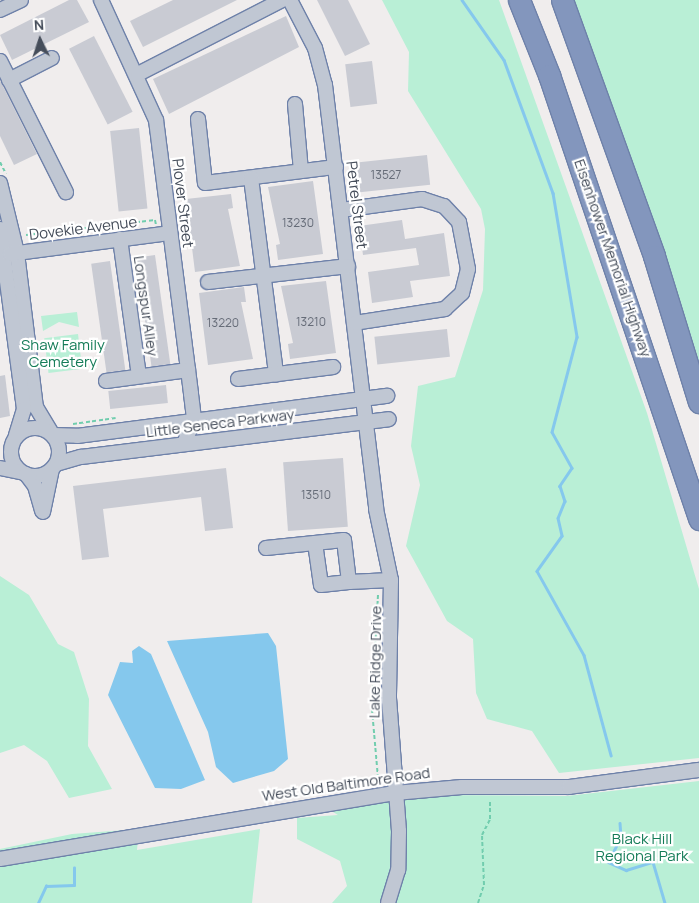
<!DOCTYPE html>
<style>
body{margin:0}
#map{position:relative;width:699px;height:903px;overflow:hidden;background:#f0eded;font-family:Manrope,sans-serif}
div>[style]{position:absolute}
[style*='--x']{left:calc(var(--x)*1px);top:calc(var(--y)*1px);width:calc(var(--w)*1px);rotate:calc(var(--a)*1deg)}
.green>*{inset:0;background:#b9efd6;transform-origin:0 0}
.water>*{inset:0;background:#85c8ed}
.stream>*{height:2.5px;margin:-1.25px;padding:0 1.25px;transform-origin:1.25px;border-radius:1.25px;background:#85c8ed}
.building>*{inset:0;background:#c9cbd3;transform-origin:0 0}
.path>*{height:2px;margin-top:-1px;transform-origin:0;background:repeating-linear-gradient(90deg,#71cdae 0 4px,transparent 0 6.5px)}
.roads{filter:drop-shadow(1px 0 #6e81a9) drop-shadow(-1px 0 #6e81a9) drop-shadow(0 1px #6e81a9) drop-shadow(0 -1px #6e81a9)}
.minor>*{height:14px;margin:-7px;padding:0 7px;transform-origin:7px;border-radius:7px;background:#c0c7d3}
.minor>.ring{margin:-7px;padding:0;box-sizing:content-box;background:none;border:14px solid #c0c7d3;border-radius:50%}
.highway>*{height:21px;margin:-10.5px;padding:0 10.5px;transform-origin:10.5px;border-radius:10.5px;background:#8396bd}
span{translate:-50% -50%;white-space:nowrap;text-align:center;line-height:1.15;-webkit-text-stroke:4.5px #fff;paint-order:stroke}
.number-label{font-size:12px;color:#666c78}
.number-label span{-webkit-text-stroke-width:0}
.street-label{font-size:15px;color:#454d5a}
.park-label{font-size:15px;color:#157c58}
.north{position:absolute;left:15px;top:15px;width:50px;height:50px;-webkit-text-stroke:4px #fff;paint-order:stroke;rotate:356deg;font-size:14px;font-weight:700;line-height:20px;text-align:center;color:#454d5a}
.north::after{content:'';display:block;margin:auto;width:18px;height:22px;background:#454d5a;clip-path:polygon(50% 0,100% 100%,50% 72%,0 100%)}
</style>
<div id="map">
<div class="green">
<i style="clip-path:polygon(382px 0,499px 0,647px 413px,699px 589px,699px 758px,559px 773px,532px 731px,487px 719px,476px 693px,473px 639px,447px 621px,406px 546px,420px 485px,411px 446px,418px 386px,455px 377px,483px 290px,485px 229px,481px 209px,408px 91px,409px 52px)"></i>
<i style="clip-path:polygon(555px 0,699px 0,699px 391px)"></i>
<i style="clip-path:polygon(77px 312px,79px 327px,59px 322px,43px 331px,41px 316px)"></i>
<i style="left:78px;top:334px;width:35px;height:34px;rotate:83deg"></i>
<i style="clip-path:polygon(0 576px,29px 595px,58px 644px,74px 652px,89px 699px,88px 746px,112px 789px,69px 798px,47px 761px,24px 745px,0 753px)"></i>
<i style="clip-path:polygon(699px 781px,699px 903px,332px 903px,347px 886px,340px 861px,297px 839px,297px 818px,338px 815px,323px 806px,422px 795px,567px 796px)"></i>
<i style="clip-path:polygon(139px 829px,137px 850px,260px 829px,252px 903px,0 903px,0 849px,72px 834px)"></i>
</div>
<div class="water">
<i style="clip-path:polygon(268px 633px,276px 646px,288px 759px,274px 771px,233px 783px,216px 767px,208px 732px,167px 641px)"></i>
<i style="clip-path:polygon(139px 646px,151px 654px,205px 780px,181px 789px,155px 788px,108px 695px,120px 662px,133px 663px,132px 651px)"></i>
</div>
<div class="stream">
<i style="--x:462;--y:0;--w:73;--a:55"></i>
<i style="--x:504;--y:60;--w:142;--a:69.8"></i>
<i style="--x:553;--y:193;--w:146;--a:80.5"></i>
<i style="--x:577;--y:337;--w:98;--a:104.7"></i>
<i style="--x:552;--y:432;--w:41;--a:60.9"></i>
<i style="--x:572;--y:468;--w:22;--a:124"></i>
<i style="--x:560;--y:486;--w:16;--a:72"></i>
<i style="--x:565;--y:501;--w:18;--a:112"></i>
<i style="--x:558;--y:518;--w:18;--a:77"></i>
<i style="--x:562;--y:536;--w:43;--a:125.5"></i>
<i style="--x:537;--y:571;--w:96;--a:60.8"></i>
<i style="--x:584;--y:655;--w:104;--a:74.9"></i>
<i style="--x:620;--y:823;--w:15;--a:86"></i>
<i style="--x:621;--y:838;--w:27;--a:118"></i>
<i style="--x:608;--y:862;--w:20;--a:24"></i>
<i style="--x:626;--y:870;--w:28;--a:-17"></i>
<i style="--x:653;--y:862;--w:43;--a:73.7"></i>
<i style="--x:38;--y:903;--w:19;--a:-65"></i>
<i style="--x:46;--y:886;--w:28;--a:-2"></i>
<i style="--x:74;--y:885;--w:17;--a:-90"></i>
</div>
<div class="building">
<i style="clip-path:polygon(69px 0,77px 0,89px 22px,12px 60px,0 35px)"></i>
<i style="clip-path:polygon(173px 0,237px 0,143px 47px,130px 21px)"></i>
<i style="clip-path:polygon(317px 0,348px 0,370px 44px,345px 56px)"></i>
<i style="clip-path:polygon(286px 16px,299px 47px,169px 114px,153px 79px)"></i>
<i style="left:94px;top:36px;width:85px;height:28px;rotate:63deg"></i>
<i style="left:372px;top:61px;width:43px;height:27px;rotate:83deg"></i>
<i style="clip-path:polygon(0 80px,37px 154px,14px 165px,0 136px)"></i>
<i style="left:139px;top:128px;width:81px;height:29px;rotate:84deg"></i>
<i style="left:427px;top:155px;width:30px;height:73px;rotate:84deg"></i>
<i style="clip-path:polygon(313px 181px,323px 254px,278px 260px,276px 245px,280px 244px,268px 187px)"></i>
<i style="clip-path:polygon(231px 194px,233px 208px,228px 209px,240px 266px,195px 272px,186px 199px)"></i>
<i style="clip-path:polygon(402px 220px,405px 239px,444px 233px,450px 276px,410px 281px,413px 297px,372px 303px,368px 272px,419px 265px,416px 248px,363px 255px,359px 226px)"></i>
<i style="left:155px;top:255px;width:110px;height:19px;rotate:82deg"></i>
<i style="left:110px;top:261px;width:110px;height:19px;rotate:82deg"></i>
<i style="clip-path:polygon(326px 281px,336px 353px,290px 359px,288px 344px,293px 343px,281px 286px)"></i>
<i style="clip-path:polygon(244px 287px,246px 302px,241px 302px,253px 359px,208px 365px,199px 293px)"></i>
<i style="left:447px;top:329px;width:28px;height:73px;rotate:84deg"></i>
<i style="clip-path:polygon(5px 375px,10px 416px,0 418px,0 376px)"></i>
<i style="left:166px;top:385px;width:18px;height:58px;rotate:84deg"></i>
<i style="left:343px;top:458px;width:69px;height:60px;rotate:86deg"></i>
<i style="clip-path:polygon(226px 468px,233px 528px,205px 531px,201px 497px,103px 509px,109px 557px,82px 560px,73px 486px)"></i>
</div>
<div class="path">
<i style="--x:0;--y:162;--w:13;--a:63"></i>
<i style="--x:26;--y:235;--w:130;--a:-6.6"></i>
<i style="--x:155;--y:220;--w:5;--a:79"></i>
<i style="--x:73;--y:424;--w:43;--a:-7.9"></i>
<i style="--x:378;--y:778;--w:69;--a:-95"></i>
<i style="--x:372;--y:709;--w:116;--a:-87"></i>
<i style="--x:478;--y:903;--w:19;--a:-72"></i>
<i style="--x:484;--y:885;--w:50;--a:-92.3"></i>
<i style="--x:482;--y:835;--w:18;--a:-63"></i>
<i style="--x:490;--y:819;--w:20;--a:-90"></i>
</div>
<div class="roads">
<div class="minor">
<i style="--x:101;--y:0;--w:132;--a:65.4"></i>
<i style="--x:156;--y:120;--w:276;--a:82.7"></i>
<i style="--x:191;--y:394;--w:26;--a:83"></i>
<i style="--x:194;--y:420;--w:25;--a:113"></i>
<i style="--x:290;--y:0;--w:54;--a:62.5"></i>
<i style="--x:315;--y:48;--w:38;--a:75"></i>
<i style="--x:325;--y:85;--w:427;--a:83.1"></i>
<i style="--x:376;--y:509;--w:73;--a:78.1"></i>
<i style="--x:391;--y:580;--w:118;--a:91"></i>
<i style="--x:389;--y:698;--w:133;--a:85.7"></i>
<i style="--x:399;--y:831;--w:39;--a:91"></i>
<i style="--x:398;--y:870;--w:34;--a:107"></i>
<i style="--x:0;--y:10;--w:23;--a:-25"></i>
<i style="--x:0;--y:61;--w:147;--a:63.3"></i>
<i style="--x:138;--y:74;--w:162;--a:-27.2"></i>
<i style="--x:9;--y:80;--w:48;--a:-27.1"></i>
<i style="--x:295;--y:104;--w:67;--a:84.9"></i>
<i style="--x:198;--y:119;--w:64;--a:83.8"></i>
<i style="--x:205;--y:183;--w:132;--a:-7"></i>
<i style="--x:251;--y:178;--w:198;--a:82.7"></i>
<i style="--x:0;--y:183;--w:72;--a:76.3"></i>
<i style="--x:17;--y:253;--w:155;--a:83"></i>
<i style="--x:36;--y:407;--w:29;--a:59"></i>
<i style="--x:341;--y:210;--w:82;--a:-7.7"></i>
<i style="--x:422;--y:199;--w:23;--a:18"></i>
<i style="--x:444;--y:206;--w:22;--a:47"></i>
<i style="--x:459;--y:222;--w:48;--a:79.2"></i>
<i style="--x:468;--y:269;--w:25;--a:104"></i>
<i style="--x:462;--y:293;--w:23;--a:137"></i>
<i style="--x:445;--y:309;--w:91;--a:171.2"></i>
<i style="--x:0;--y:229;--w:182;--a:82.4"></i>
<i style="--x:24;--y:409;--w:28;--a:107"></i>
<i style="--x:120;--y:239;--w:138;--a:82.1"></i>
<i style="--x:10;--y:254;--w:161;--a:-7.5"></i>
<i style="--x:208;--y:282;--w:141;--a:-6.5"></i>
<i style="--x:238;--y:379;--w:96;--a:-7.2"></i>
<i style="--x:106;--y:381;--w:83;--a:-7.6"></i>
<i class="ring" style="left:11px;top:428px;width:34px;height:34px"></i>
<i style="--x:54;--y:435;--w:23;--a:2"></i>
<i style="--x:77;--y:436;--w:313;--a:-7.4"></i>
<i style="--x:56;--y:464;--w:26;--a:-16"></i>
<i style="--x:81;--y:457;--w:310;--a:-7"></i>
<i style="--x:0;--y:468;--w:21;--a:11"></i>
<i style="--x:26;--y:474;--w:15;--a:53"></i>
<i style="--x:35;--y:486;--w:26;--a:74"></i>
<i style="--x:43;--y:512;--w:44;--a:-78.2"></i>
<i style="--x:315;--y:543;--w:42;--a:81.9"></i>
<i style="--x:321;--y:585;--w:28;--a:-6"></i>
<i style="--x:266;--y:548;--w:78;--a:-5.9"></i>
<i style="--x:344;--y:540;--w:42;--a:83.2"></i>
<i style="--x:349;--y:582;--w:42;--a:-2.7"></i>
<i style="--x:0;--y:859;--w:400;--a:-9.5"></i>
<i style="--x:395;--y:793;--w:67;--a:-5.1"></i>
<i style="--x:462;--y:787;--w:107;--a:0"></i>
<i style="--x:569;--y:787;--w:131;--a:-7.5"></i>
</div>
<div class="highway">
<i style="--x:519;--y:0;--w:81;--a:68.2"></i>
<i style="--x:549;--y:75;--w:469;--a:71.3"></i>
<i style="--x:562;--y:0;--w:272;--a:70.2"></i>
<i style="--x:654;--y:256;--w:153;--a:72.9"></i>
</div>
</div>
<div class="number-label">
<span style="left:386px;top:175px">13527</span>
<span style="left:298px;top:223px">13230</span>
<span style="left:311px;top:322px">13210</span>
<span style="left:223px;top:323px">13220</span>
<span style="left:316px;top:495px">13510</span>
</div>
<div class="street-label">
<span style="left:183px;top:203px;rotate:83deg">Plover Street</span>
<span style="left:357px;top:205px;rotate:83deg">Petrel Street</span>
<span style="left:83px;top:228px;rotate:-7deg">Dovekie Avenue</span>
<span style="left:613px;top:258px;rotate:71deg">Eisenhower Memorial Highway</span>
<span style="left:146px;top:306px;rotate:82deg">Longspur Alley</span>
<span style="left:220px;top:423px;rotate:-7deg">Little Seneca Parkway</span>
<span style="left:375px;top:662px;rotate:-89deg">Lake Ridge Drive</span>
<span style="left:346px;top:784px;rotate:-8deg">West Old Baltimore Road</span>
</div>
<div class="park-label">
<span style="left:63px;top:353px">Shaw Family<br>Cemetery</span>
<span style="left:642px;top:847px">Black Hill<br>Regional Park</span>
</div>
<div class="north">N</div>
</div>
